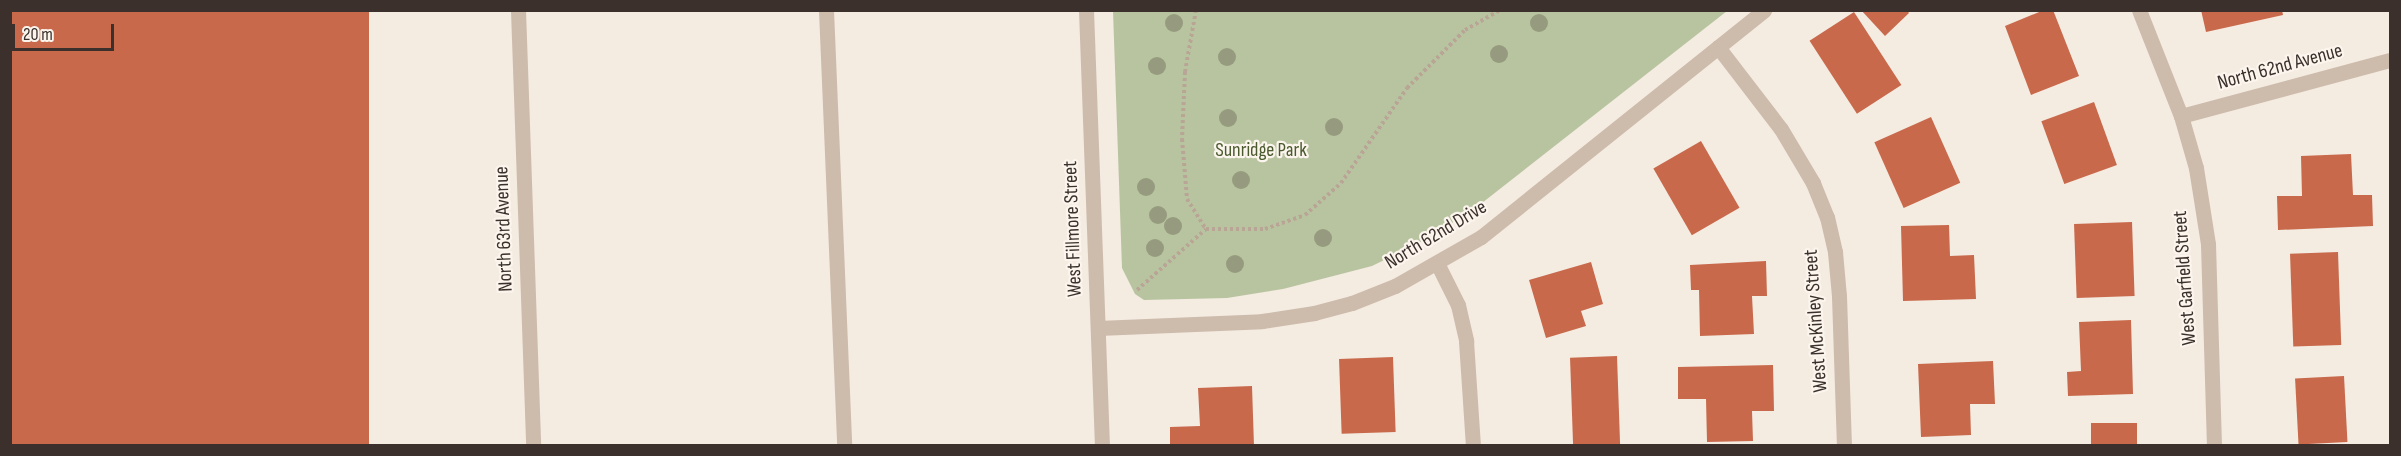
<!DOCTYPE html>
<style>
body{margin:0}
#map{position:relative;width:2401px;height:456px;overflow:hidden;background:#f4ebe1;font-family:"Sofia Sans Condensed",sans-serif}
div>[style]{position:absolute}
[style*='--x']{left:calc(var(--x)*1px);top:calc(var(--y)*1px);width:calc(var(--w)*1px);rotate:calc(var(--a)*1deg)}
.green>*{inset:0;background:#b8c4a0}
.building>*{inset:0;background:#c8694b;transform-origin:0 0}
.path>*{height:4px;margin-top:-2px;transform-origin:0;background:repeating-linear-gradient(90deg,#b9a596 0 3px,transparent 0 6px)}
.service>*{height:15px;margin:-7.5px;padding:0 7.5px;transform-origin:7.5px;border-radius:7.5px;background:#cdbbac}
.minor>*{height:15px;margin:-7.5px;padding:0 7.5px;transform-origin:7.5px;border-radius:7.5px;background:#cdbbac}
.trees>*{width:18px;height:18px;margin:-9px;border-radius:50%;background:#969b7f}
span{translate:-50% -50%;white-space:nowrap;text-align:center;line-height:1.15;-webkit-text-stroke:4.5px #fbf5ee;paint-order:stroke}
.street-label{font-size:20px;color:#3b302b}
.park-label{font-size:20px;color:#4a5a2e}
.frame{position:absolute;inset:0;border:12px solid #3b302b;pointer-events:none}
.scale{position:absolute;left:12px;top:24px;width:102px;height:27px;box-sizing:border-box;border:3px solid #3b302b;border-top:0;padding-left:8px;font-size:18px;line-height:21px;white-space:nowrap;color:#3b302b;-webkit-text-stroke:4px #fbf5ee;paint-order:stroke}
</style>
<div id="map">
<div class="green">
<i style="clip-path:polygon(1113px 11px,1113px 10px,1727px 11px,1473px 210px,1421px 242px,1372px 266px,1283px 289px,1227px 298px,1144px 300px,1135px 294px,1122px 268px)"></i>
</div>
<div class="building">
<i style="left:10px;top:10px;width:359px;height:436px"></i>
<i style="clip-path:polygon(1861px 10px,1907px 10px,1909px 13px,1885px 36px)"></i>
<i style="clip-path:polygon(2044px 10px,2053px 10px,2079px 76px,2031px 95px,2005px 26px)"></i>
<i style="clip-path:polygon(2201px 10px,2282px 10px,2283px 15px,2206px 32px)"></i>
<i style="left:1854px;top:12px;width:87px;height:53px;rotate:57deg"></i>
<i style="left:2094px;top:102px;width:67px;height:56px;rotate:70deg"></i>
<i style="left:1931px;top:117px;width:72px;height:62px;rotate:66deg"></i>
<i style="left:1701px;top:141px;width:77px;height:55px;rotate:60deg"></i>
<i style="clip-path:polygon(2351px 154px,2353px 195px,2372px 195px,2373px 226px,2278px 230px,2277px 196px,2302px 196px,2301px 156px)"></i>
<i style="left:2132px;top:222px;width:74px;height:58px;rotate:88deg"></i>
<i style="clip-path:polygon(1949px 225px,1950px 256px,1974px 255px,1976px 299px,1903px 301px,1901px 226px)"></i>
<i style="left:2338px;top:252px;width:93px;height:48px;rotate:88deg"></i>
<i style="clip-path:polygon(1766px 261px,1767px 296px,1752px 296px,1754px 334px,1700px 336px,1699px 290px,1691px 290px,1690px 265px)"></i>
<i style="clip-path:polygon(1591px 262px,1603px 304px,1581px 311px,1586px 326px,1546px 338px,1529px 280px)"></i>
<i style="clip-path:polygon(2131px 320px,2133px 394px,2068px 396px,2067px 372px,2081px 371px,2079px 322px)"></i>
<i style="left:1617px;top:356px;width:90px;height:47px;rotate:88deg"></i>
<i style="left:1393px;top:357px;width:75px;height:54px;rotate:88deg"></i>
<i style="clip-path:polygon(1993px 361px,1995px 404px,1970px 404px,1971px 435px,1921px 437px,1918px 364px)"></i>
<i style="clip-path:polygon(1773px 365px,1774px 411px,1752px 411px,1753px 441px,1707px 442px,1706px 399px,1678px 399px,1678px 367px)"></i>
<i style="left:2344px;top:376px;width:66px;height:49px;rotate:87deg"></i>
<i style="clip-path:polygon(1252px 386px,1254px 446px,1170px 446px,1170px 427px,1200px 426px,1198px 388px)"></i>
<i style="left:2137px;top:423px;width:23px;height:46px;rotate:90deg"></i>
</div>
<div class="path">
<i style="--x:1196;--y:10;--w:63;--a:100.1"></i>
<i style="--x:1185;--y:72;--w:67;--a:92.6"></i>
<i style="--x:1182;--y:139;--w:60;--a:85.2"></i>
<i style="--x:1187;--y:199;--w:36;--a:58"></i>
<i style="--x:1206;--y:229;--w:59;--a:0"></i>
<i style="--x:1265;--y:229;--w:42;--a:-19.3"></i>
<i style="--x:1305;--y:215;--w:48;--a:-41.6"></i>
<i style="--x:1341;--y:183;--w:116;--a:-55.2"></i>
<i style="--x:1407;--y:88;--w:82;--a:-45"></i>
<i style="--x:1465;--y:30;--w:40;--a:-29.7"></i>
<i style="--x:1137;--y:290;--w:92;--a:-41.5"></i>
</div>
<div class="service">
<i style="--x:518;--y:10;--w:436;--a:88"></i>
<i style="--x:826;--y:10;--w:436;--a:87.6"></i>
</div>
<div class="minor">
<i style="--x:1086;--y:10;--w:436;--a:87.9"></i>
<i style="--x:2139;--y:10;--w:114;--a:68.4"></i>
<i style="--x:2181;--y:116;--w:54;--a:73.9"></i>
<i style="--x:2196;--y:168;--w:77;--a:81"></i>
<i style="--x:2208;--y:244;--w:202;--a:88.3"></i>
<i style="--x:1718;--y:47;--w:103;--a:52.5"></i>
<i style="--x:1781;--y:129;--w:63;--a:59.3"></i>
<i style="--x:1813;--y:183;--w:37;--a:68"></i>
<i style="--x:1827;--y:217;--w:36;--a:77"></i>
<i style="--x:1835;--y:252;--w:44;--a:84.8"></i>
<i style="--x:1839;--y:296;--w:150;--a:88.1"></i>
<i style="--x:2181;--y:116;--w:216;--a:-15"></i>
<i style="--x:1437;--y:263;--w:47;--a:63.4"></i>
<i style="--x:1458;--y:305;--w:37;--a:77"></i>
<i style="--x:1466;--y:341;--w:105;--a:86.2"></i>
<i style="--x:1098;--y:328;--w:164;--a:-2.4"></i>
<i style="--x:1262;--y:321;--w:53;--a:-8.7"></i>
<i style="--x:1314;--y:313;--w:39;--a:-15"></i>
<i style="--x:1352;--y:303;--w:46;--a:-21.6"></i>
<i style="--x:1395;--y:286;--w:99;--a:-29.7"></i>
<i style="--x:1481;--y:237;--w:363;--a:-38.7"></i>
</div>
<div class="trees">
<i style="left:1174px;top:23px"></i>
<i style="left:1539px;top:23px"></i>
<i style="left:1499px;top:54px"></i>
<i style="left:1227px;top:57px"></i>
<i style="left:1157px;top:66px"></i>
<i style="left:1228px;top:118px"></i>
<i style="left:1334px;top:127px"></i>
<i style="left:1241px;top:180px"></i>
<i style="left:1146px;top:187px"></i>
<i style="left:1158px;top:215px"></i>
<i style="left:1173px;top:226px"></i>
<i style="left:1323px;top:238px"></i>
<i style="left:1155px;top:248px"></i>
<i style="left:1235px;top:264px"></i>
</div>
<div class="street-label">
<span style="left:2280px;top:67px;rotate:-15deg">North 62nd Avenue</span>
<span style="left:504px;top:229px;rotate:-92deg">North 63rd Avenue</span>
<span style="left:1073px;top:229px;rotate:-92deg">West Fillmore Street</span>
<span style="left:1436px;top:235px;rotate:-31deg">North 62nd Drive</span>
<span style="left:2185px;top:278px;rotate:-94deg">West Garfield Street</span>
<span style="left:1816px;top:321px;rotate:-94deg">West McKinley Street</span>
</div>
<div class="park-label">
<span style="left:1261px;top:150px">Sunridge Park</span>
</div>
<div class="frame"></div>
<div class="scale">20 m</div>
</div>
